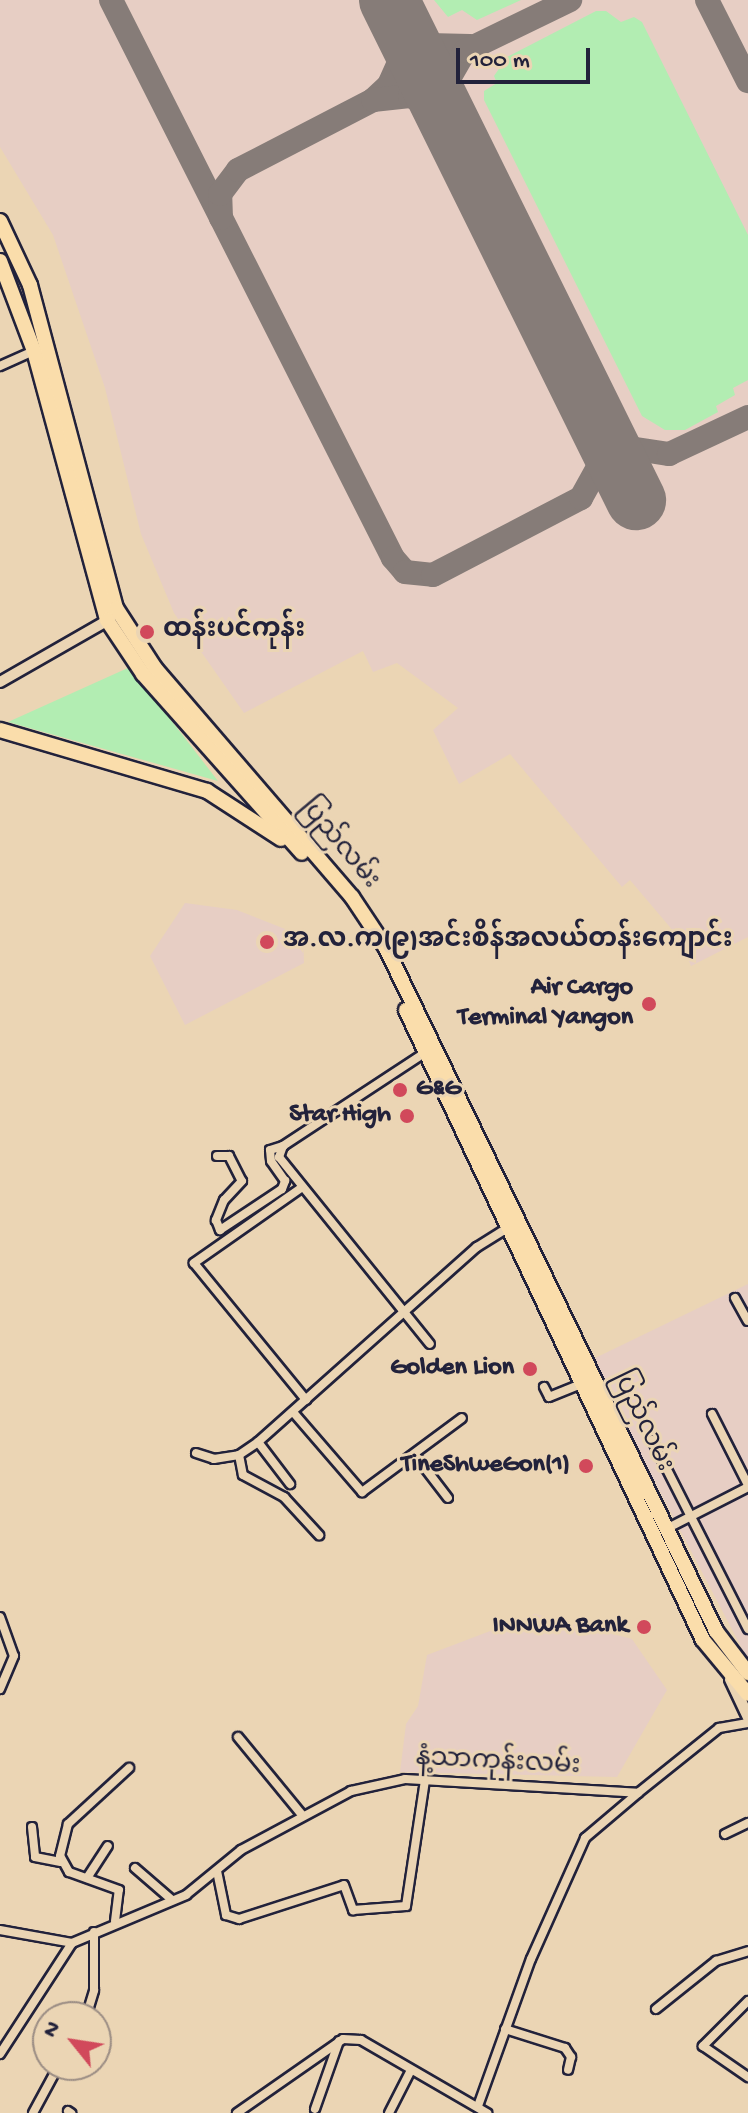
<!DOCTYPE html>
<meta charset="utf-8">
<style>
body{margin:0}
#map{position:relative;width:748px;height:2113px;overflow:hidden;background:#ebd5b4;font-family:"Gochi Hand","Noto Sans Myanmar",sans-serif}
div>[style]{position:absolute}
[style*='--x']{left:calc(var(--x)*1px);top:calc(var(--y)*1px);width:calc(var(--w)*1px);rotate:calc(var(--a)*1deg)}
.built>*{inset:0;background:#e7cec4}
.green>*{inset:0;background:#b2edb2}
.taxiway>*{height:24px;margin:-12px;padding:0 12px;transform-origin:12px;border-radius:12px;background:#867c78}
.runway>*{height:60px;margin:-30px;padding:0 30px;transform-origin:30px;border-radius:30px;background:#867c78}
.roads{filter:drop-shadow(2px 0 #22223b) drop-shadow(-2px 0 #22223b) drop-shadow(0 2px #22223b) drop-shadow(0 -2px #22223b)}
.minor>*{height:8px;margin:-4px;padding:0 4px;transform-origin:4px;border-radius:4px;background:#ebd5b4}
.tertiary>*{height:10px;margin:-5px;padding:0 5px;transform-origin:5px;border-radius:5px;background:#ebd5b4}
.secondary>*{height:11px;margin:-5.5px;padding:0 5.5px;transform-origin:5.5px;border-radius:5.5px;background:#ebd5b4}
.trunk>*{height:14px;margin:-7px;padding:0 7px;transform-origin:7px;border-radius:7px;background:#faddab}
.dots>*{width:22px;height:22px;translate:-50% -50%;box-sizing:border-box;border:4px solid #ebd5b4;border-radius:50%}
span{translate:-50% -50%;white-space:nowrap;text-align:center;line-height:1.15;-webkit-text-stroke:6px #ebd5b4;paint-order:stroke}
.poi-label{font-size:26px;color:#22223b;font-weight:700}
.left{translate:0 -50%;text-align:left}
.right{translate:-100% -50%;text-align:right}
.street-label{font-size:26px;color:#22223b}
.north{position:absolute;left:32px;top:2001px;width:80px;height:80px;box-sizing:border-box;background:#ebd5b4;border:2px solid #9b8d84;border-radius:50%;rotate:300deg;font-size:22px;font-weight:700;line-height:32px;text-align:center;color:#22223b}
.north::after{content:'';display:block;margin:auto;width:28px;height:36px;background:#d1495b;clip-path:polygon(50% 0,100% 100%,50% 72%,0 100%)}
.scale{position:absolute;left:456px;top:48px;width:134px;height:36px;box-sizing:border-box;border:4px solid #22223b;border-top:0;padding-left:10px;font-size:24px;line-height:28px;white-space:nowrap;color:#22223b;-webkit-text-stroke:6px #ebd5b4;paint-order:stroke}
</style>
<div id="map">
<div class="built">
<i style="clip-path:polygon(0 0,748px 0,748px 937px,691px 966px,680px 939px,630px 880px,622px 887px,510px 754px,459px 784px,433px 730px,458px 708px,397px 663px,373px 672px,363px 651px,244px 713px,174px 613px,141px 534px,105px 388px,53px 235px,0 147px)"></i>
<i style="clip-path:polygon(185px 903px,237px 910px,303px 936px,304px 963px,185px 1025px,150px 956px)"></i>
<i style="clip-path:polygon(748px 1284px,748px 1660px,591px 1360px)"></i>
<i style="clip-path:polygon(535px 1614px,632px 1639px,667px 1690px,617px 1777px,400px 1772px,406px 1724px,418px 1706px,427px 1655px)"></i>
</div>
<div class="green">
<i style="clip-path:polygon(434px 0,521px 0,477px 20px,462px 10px,448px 17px)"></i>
<i style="clip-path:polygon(596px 11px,606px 11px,621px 22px,634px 17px,642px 22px,748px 235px,748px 380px,733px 388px,735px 395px,716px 406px,718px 412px,685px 430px,665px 430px,642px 416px,484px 100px,484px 91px,497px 83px,494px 76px,507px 57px)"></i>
<i style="clip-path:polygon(130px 667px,218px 781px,8px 722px)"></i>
</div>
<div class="taxiway">
<i style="--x:111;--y:0;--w:625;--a:63.19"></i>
<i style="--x:393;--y:558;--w:18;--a:49"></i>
<i style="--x:405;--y:572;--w:28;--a:6"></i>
<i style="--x:433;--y:575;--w:167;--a:-27.5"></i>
<i style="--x:581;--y:498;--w:41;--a:-60.9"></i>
<i style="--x:601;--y:462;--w:31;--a:-90"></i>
<i style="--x:707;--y:0;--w:91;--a:63.2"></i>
<i style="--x:400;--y:21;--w:37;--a:41"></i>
<i style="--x:428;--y:45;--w:42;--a:1.4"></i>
<i style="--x:373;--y:100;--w:22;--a:-43"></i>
<i style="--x:389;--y:85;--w:27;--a:-66"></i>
<i style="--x:400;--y:60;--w:39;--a:-90"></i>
<i style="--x:449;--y:119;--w:37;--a:-93"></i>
<i style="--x:447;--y:82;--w:36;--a:-60"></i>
<i style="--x:465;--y:51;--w:117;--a:-25.9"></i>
<i style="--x:221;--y:218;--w:24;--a:-92"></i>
<i style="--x:220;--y:194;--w:30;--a:-53"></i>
<i style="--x:238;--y:170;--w:152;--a:-27.4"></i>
<i style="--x:373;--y:100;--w:37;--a:-6"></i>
<i style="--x:410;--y:96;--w:30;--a:23"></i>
<i style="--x:438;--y:108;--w:19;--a:47"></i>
<i style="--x:601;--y:431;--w:27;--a:36"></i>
<i style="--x:623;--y:447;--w:47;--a:8.7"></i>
<i style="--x:669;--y:454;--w:87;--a:-25.1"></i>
</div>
<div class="runway">
<i style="--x:389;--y:0;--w:558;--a:63.71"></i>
</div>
<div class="roads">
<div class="minor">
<i style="--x:0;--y:366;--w:37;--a:-24"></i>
<i style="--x:426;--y:1052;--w:171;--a:146.7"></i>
<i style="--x:283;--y:1146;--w:12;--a:110"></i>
<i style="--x:279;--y:1157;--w:240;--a:51.1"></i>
<i style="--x:217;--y:1156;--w:12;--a:0"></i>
<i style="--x:229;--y:1156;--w:28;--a:63"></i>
<i style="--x:242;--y:1181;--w:26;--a:133"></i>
<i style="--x:224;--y:1200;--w:22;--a:112"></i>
<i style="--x:216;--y:1220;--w:11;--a:68"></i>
<i style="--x:220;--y:1230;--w:74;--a:-33.5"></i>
<i style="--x:282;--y:1189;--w:9;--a:-69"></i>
<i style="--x:285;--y:1181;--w:24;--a:-125"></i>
<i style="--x:271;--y:1161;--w:11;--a:-95"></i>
<i style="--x:270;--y:1150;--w:14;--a:-17"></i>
<i style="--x:301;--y:1188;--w:131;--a:145"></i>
<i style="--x:194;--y:1263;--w:177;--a:50.7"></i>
<i style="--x:735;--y:1298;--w:26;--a:61"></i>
<i style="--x:544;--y:1387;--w:11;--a:63"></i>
<i style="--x:549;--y:1397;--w:32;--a:-22"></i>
<i style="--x:293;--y:1412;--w:106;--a:49.2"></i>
<i style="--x:362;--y:1492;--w:124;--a:-36.5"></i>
<i style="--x:712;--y:1414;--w:80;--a:63.1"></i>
<i style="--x:652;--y:1440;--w:212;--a:63.1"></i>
<i style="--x:258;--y:1442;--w:53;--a:52.7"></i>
<i style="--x:196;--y:1453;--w:19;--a:18"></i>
<i style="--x:214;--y:1459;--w:25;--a:-9"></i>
<i style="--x:239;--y:1455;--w:23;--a:-34"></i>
<i style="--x:258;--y:1442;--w:293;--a:-41.7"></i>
<i style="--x:477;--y:1247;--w:38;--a:-32"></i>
<i style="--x:239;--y:1455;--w:20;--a:79"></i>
<i style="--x:243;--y:1475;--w:47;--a:28.2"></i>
<i style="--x:284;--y:1497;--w:52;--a:47.4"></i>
<i style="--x:415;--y:1455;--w:54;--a:52.5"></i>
<i style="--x:666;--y:1529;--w:92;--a:-27.1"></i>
<i style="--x:0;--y:1617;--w:41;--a:70.3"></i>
<i style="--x:14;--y:1656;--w:36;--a:113"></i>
<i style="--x:238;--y:1737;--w:102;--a:50.6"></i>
<i style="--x:32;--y:1827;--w:30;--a:84"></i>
<i style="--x:35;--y:1857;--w:26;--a:11"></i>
<i style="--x:725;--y:1834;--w:25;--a:-26"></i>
<i style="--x:135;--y:1868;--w:49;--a:40.9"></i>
<i style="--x:217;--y:1871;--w:45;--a:78.4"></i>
<i style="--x:226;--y:1915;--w:14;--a:17"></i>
<i style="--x:239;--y:1919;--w:110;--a:-17.9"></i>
<i style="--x:344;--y:1885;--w:27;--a:70"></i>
<i style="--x:353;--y:1910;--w:53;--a:-4.3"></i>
<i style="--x:406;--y:1906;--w:127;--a:-81.4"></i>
<i style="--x:87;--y:1878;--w:38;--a:-57"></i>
<i style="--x:115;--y:1921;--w:31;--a:-83"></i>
<i style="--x:119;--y:1890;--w:53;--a:-160.2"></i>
<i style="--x:69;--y:1872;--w:18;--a:-119"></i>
<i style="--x:60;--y:1856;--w:33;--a:-76"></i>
<i style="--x:68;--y:1824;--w:83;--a:-42.6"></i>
<i style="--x:0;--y:1930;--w:73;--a:10.2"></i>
<i style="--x:748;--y:2001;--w:64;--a:135"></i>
<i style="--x:703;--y:2046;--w:55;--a:34.6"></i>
<i style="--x:656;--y:2009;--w:77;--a:-38.7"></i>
<i style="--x:716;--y:1961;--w:34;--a:-17"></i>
<i style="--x:86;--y:2017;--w:28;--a:-73"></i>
<i style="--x:94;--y:1990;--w:58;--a:-90"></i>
<i style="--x:505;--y:2029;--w:63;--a:17.6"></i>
<i style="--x:565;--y:2048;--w:11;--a:56"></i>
<i style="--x:571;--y:2057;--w:13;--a:103"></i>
<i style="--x:0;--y:2054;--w:132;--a:-57"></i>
<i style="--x:72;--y:1943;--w:124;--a:-22.8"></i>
<i style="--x:186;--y:1895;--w:71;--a:-39.3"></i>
<i style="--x:241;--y:1850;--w:125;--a:-28.2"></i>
<i style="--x:351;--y:1791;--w:55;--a:-12.5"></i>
<i style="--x:405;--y:1779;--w:233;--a:3.4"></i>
<i style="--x:638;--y:1793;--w:104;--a:-38.7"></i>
<i style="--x:719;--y:1728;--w:29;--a:-10"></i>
<i style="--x:478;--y:2106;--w:156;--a:-70.2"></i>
<i style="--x:531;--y:1959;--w:133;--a:-65.9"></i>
<i style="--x:585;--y:1838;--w:70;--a:-40.3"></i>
<i style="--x:315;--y:2109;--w:72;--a:-70.6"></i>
<i style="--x:68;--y:2111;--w:4;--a:34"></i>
<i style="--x:33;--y:2113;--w:55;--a:-61.6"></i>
<i style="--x:237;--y:2113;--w:129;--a:-34.9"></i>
<i style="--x:343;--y:2039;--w:18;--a:3"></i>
<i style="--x:361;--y:2040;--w:146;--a:30.1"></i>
<i style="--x:389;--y:2113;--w:46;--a:-62.9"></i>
</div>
<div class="tertiary">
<i style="--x:0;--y:682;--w:127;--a:-29.8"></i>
</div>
<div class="secondary">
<i style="--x:730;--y:1679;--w:42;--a:64.7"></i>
</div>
<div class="trunk">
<i style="--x:0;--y:221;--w:71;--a:64.9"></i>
<i style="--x:30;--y:285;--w:334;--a:75.1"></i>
<i style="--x:116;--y:608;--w:72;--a:57"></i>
<i style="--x:155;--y:668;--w:302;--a:49.3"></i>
<i style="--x:352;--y:897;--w:61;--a:56.3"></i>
<i style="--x:386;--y:948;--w:759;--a:64.21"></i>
<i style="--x:716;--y:1631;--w:53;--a:52.7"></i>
<i style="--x:0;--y:261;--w:96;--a:69.3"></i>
<i style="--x:34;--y:351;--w:279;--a:74.8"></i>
<i style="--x:107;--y:620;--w:65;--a:56.3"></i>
<i style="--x:143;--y:674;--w:239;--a:48.4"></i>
<i style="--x:0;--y:730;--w:216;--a:16.4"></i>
<i style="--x:207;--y:791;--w:88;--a:33"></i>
<i style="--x:406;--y:1010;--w:696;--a:64.76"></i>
<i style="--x:703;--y:1640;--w:70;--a:50.2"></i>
</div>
</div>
<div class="dots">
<i style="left:147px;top:632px;background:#d1495b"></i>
<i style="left:267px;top:942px;background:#d1495b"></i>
<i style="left:649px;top:1004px;background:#d1495b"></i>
<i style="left:400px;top:1090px;background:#d1495b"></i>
<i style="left:407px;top:1116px;background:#d1495b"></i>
<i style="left:530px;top:1369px;background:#d1495b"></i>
<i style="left:586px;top:1466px;background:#d1495b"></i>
<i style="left:644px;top:1627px;background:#d1495b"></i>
</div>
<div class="poi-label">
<span class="left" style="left:163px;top:632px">ထန်းပင်ကုန်း</span>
<span class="left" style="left:283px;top:942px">အ.လ.က(၉)အင်းစိန်အလယ်တန်းကျောင်း</span>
<span class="right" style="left:633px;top:1004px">Air Cargo<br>Terminal Yangon</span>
<span class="left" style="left:416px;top:1090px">G&amp;G</span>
<span class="right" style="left:391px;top:1116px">Star High</span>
<span class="right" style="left:514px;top:1369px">Golden Lion</span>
<span class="right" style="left:570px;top:1466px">TineShweGon(1)</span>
<span class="right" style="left:628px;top:1627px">INNWA Bank</span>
</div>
<div class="street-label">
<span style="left:338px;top:845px;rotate:50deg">ပြည်လမ်း</span>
<span style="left:641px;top:1422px;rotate:64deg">ပြည်လမ်း</span>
<span style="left:498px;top:1764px;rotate:3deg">နံ့သာကုန်းလမ်း</span>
</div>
<div class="north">N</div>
<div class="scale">100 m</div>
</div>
